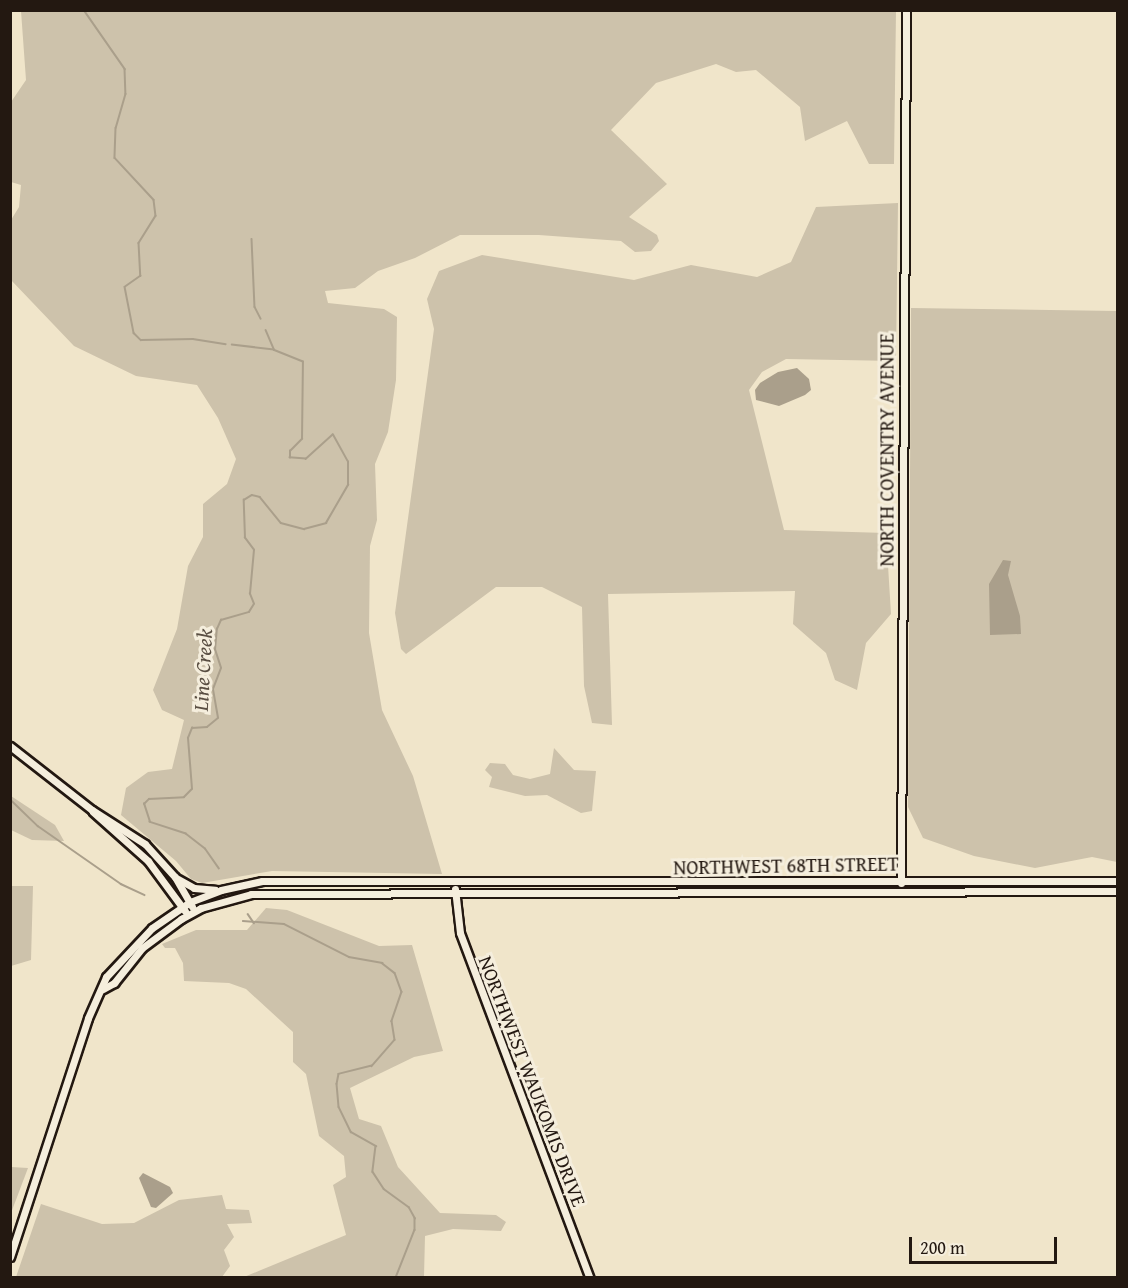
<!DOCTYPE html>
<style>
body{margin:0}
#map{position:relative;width:1128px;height:1288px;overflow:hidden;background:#f0e5ca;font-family:"Gentium Book Plus",serif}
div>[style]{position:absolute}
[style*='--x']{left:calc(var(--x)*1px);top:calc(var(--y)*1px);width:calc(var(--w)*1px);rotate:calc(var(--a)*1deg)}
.green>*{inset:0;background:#cdc2ab}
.water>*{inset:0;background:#aa9f8b}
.stream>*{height:1.5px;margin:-0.75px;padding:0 0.75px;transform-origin:0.75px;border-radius:0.75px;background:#aa9f8b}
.roads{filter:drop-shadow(2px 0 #231811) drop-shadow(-2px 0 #231811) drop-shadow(0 2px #231811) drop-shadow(0 -2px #231811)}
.secondary>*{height:7px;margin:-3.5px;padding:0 3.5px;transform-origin:3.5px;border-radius:3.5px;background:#f5eedd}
span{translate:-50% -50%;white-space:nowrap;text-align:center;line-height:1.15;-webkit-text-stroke:6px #f5eedd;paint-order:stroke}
.street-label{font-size:20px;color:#231811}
.water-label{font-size:21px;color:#594e42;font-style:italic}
.frame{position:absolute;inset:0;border:12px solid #231811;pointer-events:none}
.scale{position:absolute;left:909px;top:1237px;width:148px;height:27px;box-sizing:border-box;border:3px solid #231811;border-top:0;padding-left:8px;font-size:18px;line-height:21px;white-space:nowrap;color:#231811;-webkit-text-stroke:4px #f5eedd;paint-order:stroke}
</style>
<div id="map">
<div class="green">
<i style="clip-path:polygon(21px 11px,896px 11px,894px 164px,869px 164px,847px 121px,805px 141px,800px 107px,756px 70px,736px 72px,716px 64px,656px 83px,611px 130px,667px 184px,629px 217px,657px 235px,659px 241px,651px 251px,635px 252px,621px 241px,539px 235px,460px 235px,415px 258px,378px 271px,355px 288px,325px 291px,328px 303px,384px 309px,397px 317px,396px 380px,388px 432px,375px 464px,377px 520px,370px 546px,369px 633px,382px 710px,413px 776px,442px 874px,272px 871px,202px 883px,191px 879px,176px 861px,121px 815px,126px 788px,148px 772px,172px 769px,184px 720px,162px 710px,153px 690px,177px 629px,188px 566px,203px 537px,203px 504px,227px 484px,236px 459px,218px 418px,197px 385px,136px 376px,74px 346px,11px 280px,11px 220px,19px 207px,21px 185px,11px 182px,11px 102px,26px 80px)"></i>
<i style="clip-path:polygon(898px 203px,896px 361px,786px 359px,762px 372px,749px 390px,784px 530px,886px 533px,891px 614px,866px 643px,857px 690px,835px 680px,826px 653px,793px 624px,795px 591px,608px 594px,612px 725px,592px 723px,584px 686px,582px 607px,542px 587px,496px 587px,406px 654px,401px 649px,395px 613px,434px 329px,427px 299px,439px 271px,482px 255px,634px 280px,691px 265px,757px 277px,791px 262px,816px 207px)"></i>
<i style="clip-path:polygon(911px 308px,1117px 311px,1117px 862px,1092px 857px,1035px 868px,974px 856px,923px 838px,908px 807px)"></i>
<i style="clip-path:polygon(554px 748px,574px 770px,596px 771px,592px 811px,581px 813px,547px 795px,525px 796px,489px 787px,492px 777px,485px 770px,490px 763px,505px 764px,513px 775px,530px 779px,550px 774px)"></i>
<i style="clip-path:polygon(11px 796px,55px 825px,64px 841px,32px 840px,11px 830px)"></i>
<i style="clip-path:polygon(11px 886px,33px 886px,31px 960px,11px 966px)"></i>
<i style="clip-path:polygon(266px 908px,287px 910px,379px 946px,412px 945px,443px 1051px,414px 1057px,350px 1088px,359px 1119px,381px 1126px,398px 1167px,440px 1213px,496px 1215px,506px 1222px,501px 1231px,453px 1229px,425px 1236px,424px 1277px,244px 1277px,346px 1235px,333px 1185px,346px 1177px,344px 1156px,319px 1136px,306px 1074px,293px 1062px,293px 1032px,246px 989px,229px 983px,184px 981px,183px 963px,175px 948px,165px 948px,162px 944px,196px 930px,247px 930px)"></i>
<i style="clip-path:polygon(11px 1167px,28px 1168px,11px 1213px,10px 1167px)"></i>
<i style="clip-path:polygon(222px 1195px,226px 1209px,249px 1210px,252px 1223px,227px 1224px,234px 1237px,224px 1250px,230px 1266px,222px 1277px,16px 1277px,41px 1204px,102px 1224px,134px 1223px,179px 1200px)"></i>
</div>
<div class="water">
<i style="clip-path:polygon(797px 368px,809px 379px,811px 390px,805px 395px,779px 406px,756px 400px,755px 390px,760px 383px,778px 372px)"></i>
<i style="clip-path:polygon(1003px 560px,1011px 561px,1008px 575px,1020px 616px,1021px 634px,990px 635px,989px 584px)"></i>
<i style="clip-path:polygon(143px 1173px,170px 1187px,173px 1193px,156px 1208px,151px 1207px,139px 1178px)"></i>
</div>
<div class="stream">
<i style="--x:84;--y:10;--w:72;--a:55.2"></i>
<i style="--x:125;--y:69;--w:25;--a:88"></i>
<i style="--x:126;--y:94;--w:35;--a:106"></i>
<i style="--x:116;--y:128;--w:30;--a:92"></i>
<i style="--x:115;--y:158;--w:57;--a:47.1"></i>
<i style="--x:154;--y:200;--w:16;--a:83"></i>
<i style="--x:156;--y:216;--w:32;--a:122"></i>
<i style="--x:139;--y:243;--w:33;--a:87"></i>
<i style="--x:141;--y:276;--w:19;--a:145"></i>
<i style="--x:125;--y:287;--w:47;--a:78.9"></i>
<i style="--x:134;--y:333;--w:10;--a:45"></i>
<i style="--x:141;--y:340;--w:52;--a:-1.1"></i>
<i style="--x:193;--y:339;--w:33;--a:9"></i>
<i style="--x:252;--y:239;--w:68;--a:87.5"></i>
<i style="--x:255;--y:307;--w:13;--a:63"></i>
<i style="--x:266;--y:330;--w:21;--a:67"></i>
<i style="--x:10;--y:799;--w:39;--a:44"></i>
<i style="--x:38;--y:826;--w:101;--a:34.9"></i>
<i style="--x:121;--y:884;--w:26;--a:25"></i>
<i style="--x:219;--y:869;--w:24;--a:-125"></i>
<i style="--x:205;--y:849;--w:24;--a:-142"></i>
<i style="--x:186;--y:834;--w:38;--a:-162"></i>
<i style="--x:150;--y:822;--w:19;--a:-108"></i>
<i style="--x:144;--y:804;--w:7;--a:-45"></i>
<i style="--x:149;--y:799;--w:35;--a:-3"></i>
<i style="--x:184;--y:797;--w:11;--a:-45"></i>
<i style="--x:192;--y:789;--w:51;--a:-94.5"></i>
<i style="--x:188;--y:738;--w:11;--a:-68"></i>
<i style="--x:192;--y:728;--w:15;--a:-4"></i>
<i style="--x:207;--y:727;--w:14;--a:-39"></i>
<i style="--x:218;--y:718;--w:29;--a:-100"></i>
<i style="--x:213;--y:689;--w:22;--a:-69"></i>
<i style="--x:221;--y:668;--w:19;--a:-108"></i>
<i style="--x:215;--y:650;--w:21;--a:-85"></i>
<i style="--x:217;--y:629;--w:10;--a:-66"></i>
<i style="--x:221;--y:620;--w:29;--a:-16"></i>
<i style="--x:249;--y:612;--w:9;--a:-58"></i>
<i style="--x:254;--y:604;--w:11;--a:-112"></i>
<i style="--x:250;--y:594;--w:44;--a:-84.8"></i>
<i style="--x:254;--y:550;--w:15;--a:-127"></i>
<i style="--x:245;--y:538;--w:38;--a:-92"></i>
<i style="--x:244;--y:500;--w:9;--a:-32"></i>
<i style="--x:252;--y:495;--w:8;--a:14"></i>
<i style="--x:260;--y:497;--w:33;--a:51"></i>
<i style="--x:281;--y:523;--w:24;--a:15"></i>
<i style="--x:304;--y:529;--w:23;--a:-15"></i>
<i style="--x:326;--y:523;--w:44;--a:-59.9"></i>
<i style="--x:348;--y:485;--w:23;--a:-90"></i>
<i style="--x:348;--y:462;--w:31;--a:-119"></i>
<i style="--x:333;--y:435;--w:36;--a:138"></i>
<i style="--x:306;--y:459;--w:16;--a:-176"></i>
<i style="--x:290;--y:458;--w:7;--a:-90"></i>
<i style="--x:290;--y:451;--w:17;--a:-45"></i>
<i style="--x:302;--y:439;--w:77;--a:-89.3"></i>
<i style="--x:303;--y:362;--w:31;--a:-158"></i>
<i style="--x:274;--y:350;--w:42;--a:-173.2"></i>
<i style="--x:248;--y:914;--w:11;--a:56"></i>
<i style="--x:243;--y:921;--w:41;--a:4.2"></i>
<i style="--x:284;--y:924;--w:73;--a:26.9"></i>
<i style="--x:349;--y:957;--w:34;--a:10"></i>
<i style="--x:382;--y:963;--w:16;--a:38"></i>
<i style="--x:395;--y:973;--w:20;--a:70"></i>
<i style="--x:402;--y:992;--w:31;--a:109"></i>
<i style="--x:392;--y:1021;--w:19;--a:81"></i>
<i style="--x:395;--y:1040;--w:35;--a:131"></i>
<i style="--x:372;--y:1066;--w:34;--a:166"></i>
<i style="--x:339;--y:1074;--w:10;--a:101"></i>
<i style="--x:337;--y:1084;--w:23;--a:85"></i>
<i style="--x:339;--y:1107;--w:28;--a:64"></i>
<i style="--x:351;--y:1132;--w:29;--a:29"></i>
<i style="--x:376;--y:1146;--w:26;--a:97"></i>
<i style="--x:373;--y:1172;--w:20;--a:57"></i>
<i style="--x:384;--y:1189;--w:31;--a:36"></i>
<i style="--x:409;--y:1207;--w:13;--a:61"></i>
<i style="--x:415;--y:1218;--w:12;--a:90"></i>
<i style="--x:415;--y:1230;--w:52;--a:111.6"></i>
</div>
<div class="roads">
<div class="secondary">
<i style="--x:10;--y:746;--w:104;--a:38"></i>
<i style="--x:92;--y:810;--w:63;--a:32.7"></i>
<i style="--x:145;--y:844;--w:45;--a:47.7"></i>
<i style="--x:175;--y:877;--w:34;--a:60"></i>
<i style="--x:93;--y:812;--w:74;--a:41.7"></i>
<i style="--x:148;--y:861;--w:62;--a:53.5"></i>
<i style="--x:178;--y:879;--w:18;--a:29"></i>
<i style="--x:194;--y:888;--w:21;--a:5"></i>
<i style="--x:901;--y:883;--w:873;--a:-89.67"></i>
<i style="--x:455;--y:889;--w:44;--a:83.5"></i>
<i style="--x:460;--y:933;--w:369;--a:69.4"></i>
<i style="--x:103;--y:989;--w:13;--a:-29"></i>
<i style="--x:114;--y:983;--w:45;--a:-51.3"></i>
<i style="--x:142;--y:948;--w:49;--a:-36.6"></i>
<i style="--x:181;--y:919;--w:23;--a:-29"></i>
<i style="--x:201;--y:908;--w:52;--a:-15.6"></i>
<i style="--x:251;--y:894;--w:867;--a:-0.2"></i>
<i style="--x:10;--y:1257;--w:251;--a:-71.9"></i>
<i style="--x:88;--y:1018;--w:45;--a:-66.3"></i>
<i style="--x:106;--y:977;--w:67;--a:-46.8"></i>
<i style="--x:152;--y:928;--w:46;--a:-34.4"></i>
<i style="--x:190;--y:902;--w:33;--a:-21"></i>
<i style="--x:221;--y:890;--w:42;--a:-12.4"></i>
<i style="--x:262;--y:881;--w:856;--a:0"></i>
</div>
</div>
<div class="street-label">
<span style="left:886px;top:450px;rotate:-90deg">NORTH COVENTRY AVENUE</span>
<span style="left:786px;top:865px;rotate:-1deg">NORTHWEST 68TH STREET</span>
<span style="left:533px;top:1081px;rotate:69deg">NORTHWEST WAUKOMIS DRIVE</span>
</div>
<div class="water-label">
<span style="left:203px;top:670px;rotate:-87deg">Line Creek</span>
</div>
<div class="frame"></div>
<div class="scale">200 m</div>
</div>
